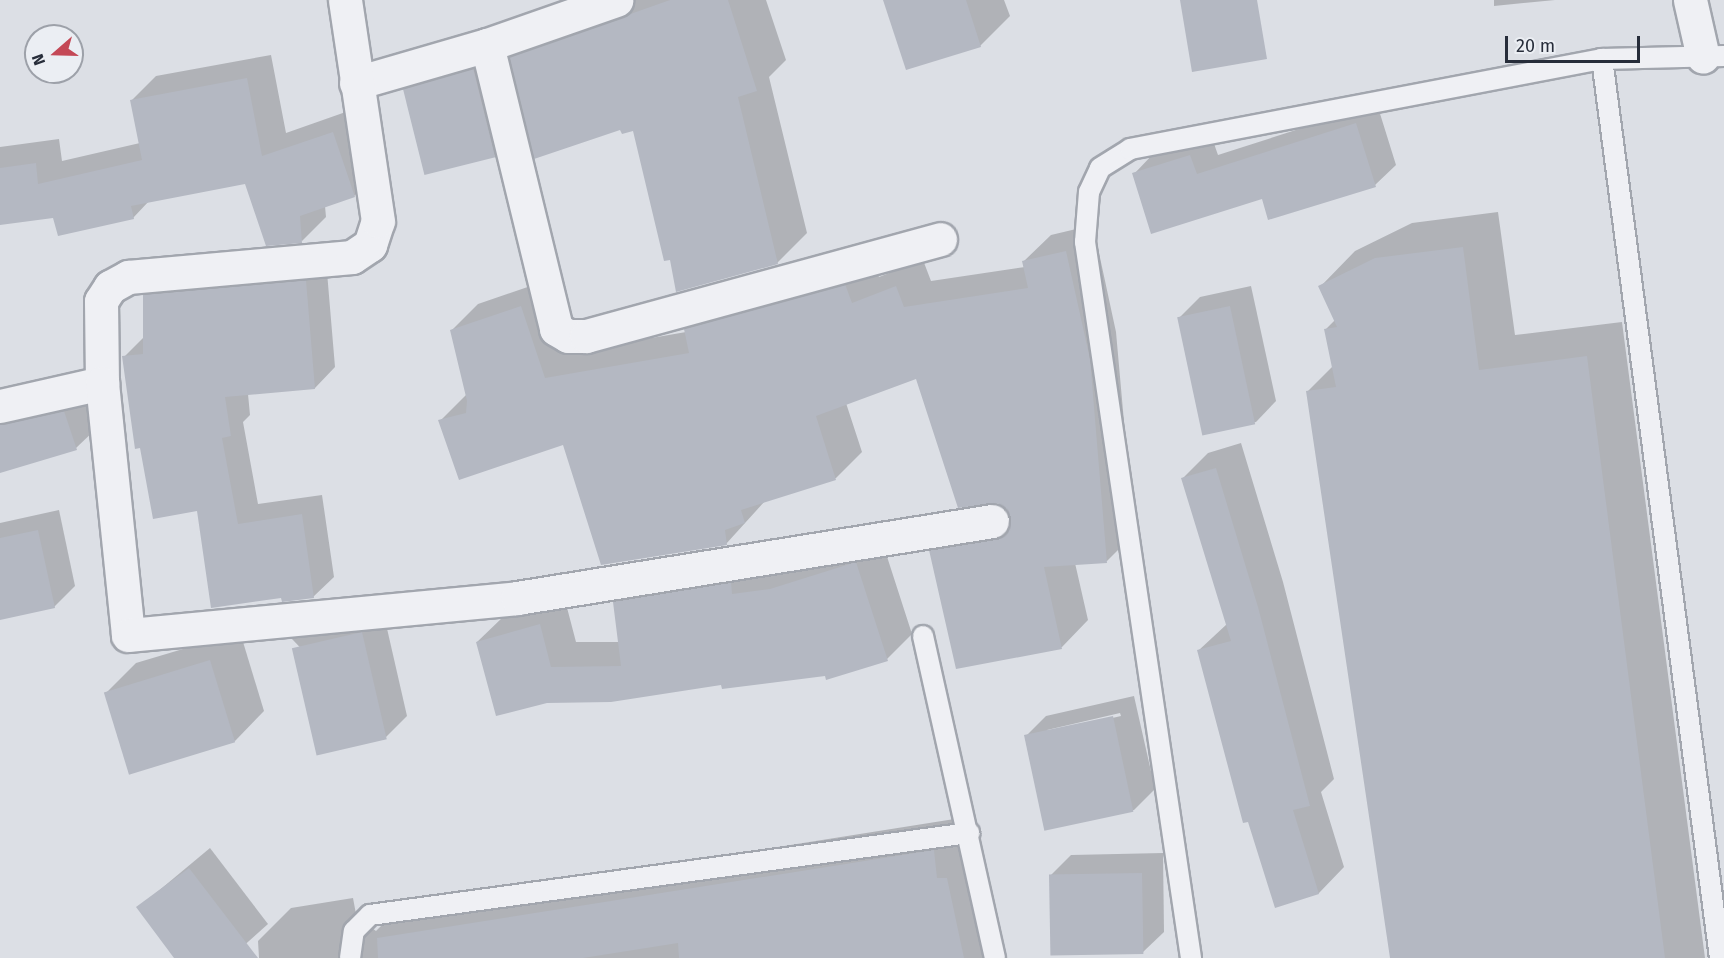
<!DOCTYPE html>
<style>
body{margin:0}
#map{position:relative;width:1724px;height:958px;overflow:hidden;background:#dcdfe5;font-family:"Fira Sans",sans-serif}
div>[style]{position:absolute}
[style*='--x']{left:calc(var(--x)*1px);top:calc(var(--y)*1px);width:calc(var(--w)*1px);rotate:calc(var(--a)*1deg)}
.shadow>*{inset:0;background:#0003}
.building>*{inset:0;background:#b4b8c2;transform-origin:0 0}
.roads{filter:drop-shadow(2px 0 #a2a6ae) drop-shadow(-2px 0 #a2a6ae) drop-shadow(0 2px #a2a6ae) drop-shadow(0 -2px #a2a6ae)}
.service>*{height:20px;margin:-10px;padding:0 10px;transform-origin:10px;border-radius:10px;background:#eff0f4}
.minor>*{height:33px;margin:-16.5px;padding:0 16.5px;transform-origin:16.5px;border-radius:16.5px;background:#eff0f4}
span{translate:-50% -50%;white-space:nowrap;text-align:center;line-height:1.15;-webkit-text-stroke:6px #ebeef3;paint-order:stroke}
.north{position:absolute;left:24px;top:24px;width:60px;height:60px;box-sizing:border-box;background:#ebeef3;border:2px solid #9da1a9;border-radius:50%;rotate:250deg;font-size:16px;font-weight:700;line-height:24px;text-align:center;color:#272d3a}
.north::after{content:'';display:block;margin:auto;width:21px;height:27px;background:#c44856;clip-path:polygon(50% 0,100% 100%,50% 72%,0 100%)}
.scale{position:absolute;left:1505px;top:36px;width:135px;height:27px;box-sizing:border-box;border:3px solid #272d3a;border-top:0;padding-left:8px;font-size:18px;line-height:21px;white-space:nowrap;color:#272d3a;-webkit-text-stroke:4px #ebeef3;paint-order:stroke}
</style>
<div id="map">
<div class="shadow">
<i style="clip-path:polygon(622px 0,766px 0,786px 60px,769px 77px,807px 233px,777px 263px,671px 258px,634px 129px,621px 128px,511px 58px,540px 28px)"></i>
<i style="clip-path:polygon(885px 0,1004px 0,1010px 16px,980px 46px)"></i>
<i style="clip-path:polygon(1494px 0,1555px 0,1494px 6px)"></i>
<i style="clip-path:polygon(494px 49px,515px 135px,494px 156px,404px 89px,425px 68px)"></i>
<i style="clip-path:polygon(271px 55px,286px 133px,357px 108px,378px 172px,354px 196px,325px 206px,326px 217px,302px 241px,246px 182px,150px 200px,133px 218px,54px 216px,0 223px,0 147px,59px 139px,62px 161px,140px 143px,132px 100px,156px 76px)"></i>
<i style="clip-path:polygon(1377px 104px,1396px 165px,1375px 185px,1263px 198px,1134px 174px,1154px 153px,1211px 135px,1218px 155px)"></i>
<i style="clip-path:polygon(1498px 212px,1515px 335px,1622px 322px,1705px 958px,1392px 958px,1307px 392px,1333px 366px,1325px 330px,1335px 320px,1320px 287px,1355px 251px,1412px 223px)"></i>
<i style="clip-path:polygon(1093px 225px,1116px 332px,1134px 534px,1107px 561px,1075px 563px,1088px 620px,1062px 647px,957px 668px,930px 551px,957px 524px,1010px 515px,917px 377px,846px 403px,862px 452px,836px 478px,765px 501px,726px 544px,564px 444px,440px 421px,467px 394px,452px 330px,478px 304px,548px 280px,571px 352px,686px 332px,712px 302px,872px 259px,879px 277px,923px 260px,931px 281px,1025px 267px,1024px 261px,1051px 235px)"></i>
<i style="clip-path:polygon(326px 260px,335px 367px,315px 388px,248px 394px,250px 415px,243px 422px,258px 504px,322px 495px,334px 577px,313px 597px,282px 596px,199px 509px,124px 357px,145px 336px,145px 295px,165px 275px)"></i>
<i style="clip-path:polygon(1251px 286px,1276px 401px,1256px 422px,1204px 433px,1179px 318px,1200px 297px)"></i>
<i style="clip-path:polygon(85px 391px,97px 428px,76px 448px,0 471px,0 406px)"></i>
<i style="clip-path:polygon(1241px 443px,1283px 582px,1334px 779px,1321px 792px,1344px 867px,1319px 893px,1275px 906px,1199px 650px,1227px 624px,1183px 478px,1208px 453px)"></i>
<i style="clip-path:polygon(59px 510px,75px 586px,54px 607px,0 618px,0 523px)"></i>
<i style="clip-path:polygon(881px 538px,912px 634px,887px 659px,826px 674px,723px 683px,611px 700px,477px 642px,503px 617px,565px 600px,576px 642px,619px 642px,614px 602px,639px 577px)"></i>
<i style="clip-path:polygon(383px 611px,407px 716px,386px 737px,292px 639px,313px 618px)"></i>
<i style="clip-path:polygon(240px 632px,264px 711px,235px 741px,106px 693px,136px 663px)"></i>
<i style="clip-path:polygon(evenodd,1134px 696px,1155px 789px,1134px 810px,1045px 829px,1025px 737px,1046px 716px,1134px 696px,1120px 713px,1121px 716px,1047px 733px,1047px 730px,1120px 713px)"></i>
<i style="clip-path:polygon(967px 817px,970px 845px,980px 845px,1004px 958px,259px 958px,258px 941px,291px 908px,353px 898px,356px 914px,373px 911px,372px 928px,376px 931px,400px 907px)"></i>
<i style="clip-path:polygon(210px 848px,268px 924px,230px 958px,176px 958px,138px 908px)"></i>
<i style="clip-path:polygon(1163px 853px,1164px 932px,1143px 952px,1050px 876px,1071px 855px)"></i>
</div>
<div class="building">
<i style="clip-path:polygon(670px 0,728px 0,757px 91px,738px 97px,778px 264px,676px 292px,670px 260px,664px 261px,633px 131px,622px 134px,620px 130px,534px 159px,509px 57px)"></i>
<i style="clip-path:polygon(883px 0,966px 0,981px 47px,906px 70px)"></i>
<i style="clip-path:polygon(1180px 0,1257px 0,1267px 59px,1192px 72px)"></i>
<i style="left:473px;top:68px;width:92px;height:73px;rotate:76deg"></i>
<i style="clip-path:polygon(247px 78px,262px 156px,333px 132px,355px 197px,300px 216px,302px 243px,266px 246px,245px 184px,131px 206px,134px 219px,58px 236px,53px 218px,0 225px,0 168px,36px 163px,38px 184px,142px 160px,130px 100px)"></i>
<i style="clip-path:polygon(1356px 123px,1376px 187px,1268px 220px,1262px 199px,1151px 234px,1132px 173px,1190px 155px,1197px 174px)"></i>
<i style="clip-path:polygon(1463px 247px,1479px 370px,1587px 356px,1665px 958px,1390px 958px,1306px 391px,1336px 387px,1324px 329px,1337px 327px,1318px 286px,1375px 258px)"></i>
<i style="clip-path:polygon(1066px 251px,1090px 359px,1107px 563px,1044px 567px,1062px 649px,956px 669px,929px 550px,996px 539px,1009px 528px,1011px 519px,998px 503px,958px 508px,916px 379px,816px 416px,836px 480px,741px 510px,745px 523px,725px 530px,727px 545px,601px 565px,563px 445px,459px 480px,438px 420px,466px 413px,467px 401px,450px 330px,521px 306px,545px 378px,689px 353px,684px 329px,845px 284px,852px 303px,896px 286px,904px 307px,1028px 288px,1022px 261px)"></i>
<i style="clip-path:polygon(306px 280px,315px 389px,225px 397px,231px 436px,222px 438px,238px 524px,302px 514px,314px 598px,282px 602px,281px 598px,211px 608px,197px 511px,153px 519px,140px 448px,135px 449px,122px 356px,143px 354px,143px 294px)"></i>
<i style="left:1230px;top:306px;width:121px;height:54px;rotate:78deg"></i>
<i style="clip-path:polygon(64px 411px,77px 450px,0 473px,0 424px)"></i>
<i style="clip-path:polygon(1216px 468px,1258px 607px,1310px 806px,1293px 810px,1319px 894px,1275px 908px,1248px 822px,1243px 823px,1197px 650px,1231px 641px,1181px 478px)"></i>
<i style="clip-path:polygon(38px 530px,55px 608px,0 620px,0 538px)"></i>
<i style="clip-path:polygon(856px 562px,888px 661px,826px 680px,825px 676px,722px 689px,721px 685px,611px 702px,547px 703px,496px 716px,476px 642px,540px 624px,551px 667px,621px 666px,613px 602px,731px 582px,732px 594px,770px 589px)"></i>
<i style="left:362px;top:632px;width:110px;height:72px;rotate:77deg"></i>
<i style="left:210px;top:660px;width:86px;height:111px;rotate:73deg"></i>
<i style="left:1113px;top:716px;width:98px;height:91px;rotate:78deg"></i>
<i style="clip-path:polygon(934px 850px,937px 878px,947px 878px,964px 958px,679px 958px,678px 943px,583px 958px,378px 958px,377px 938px)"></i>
<i style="clip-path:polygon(189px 868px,258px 958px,174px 958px,136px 907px)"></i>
<i style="left:1142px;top:873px;width:81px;height:93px;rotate:89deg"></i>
</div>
<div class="roads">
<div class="service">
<i style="--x:1602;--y:59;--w:907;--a:82.52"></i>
<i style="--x:923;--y:636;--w:330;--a:77.4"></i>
<i style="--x:350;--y:958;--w:27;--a:-82"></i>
<i style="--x:354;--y:931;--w:23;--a:-45"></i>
<i style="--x:370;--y:915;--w:605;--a:-7.8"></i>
<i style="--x:1191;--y:958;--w:724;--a:-98.42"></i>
<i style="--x:1085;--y:242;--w:50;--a:-85.4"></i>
<i style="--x:1089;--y:192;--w:26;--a:-65"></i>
<i style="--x:1100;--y:168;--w:36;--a:-32"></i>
<i style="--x:1130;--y:149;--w:481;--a:-10.8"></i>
<i style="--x:1602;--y:59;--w:122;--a:-1.4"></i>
</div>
<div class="minor">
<i style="--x:1690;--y:0;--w:58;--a:77.2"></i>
<i style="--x:487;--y:45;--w:292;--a:76.3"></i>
<i style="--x:556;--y:329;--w:14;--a:30"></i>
<i style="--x:568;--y:336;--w:18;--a:0"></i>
<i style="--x:586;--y:336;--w:367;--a:-15.3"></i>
<i style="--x:356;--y:83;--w:136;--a:-16.2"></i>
<i style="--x:487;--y:45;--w:137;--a:-19.2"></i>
<i style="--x:102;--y:383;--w:82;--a:-90.7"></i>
<i style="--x:101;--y:301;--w:17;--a:-57"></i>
<i style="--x:110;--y:287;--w:21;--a:-29"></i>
<i style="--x:128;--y:277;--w:225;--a:-5.1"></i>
<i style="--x:352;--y:257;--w:22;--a:-34"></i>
<i style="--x:370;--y:245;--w:25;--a:-72"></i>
<i style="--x:378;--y:221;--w:223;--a:-98.5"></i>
<i style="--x:0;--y:406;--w:105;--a:-12.7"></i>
<i style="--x:102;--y:383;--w:253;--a:84.1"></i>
<i style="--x:128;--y:635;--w:391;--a:-5.4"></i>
<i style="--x:517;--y:598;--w:481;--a:-9.2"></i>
</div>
</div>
<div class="north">N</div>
<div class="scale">20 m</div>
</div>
